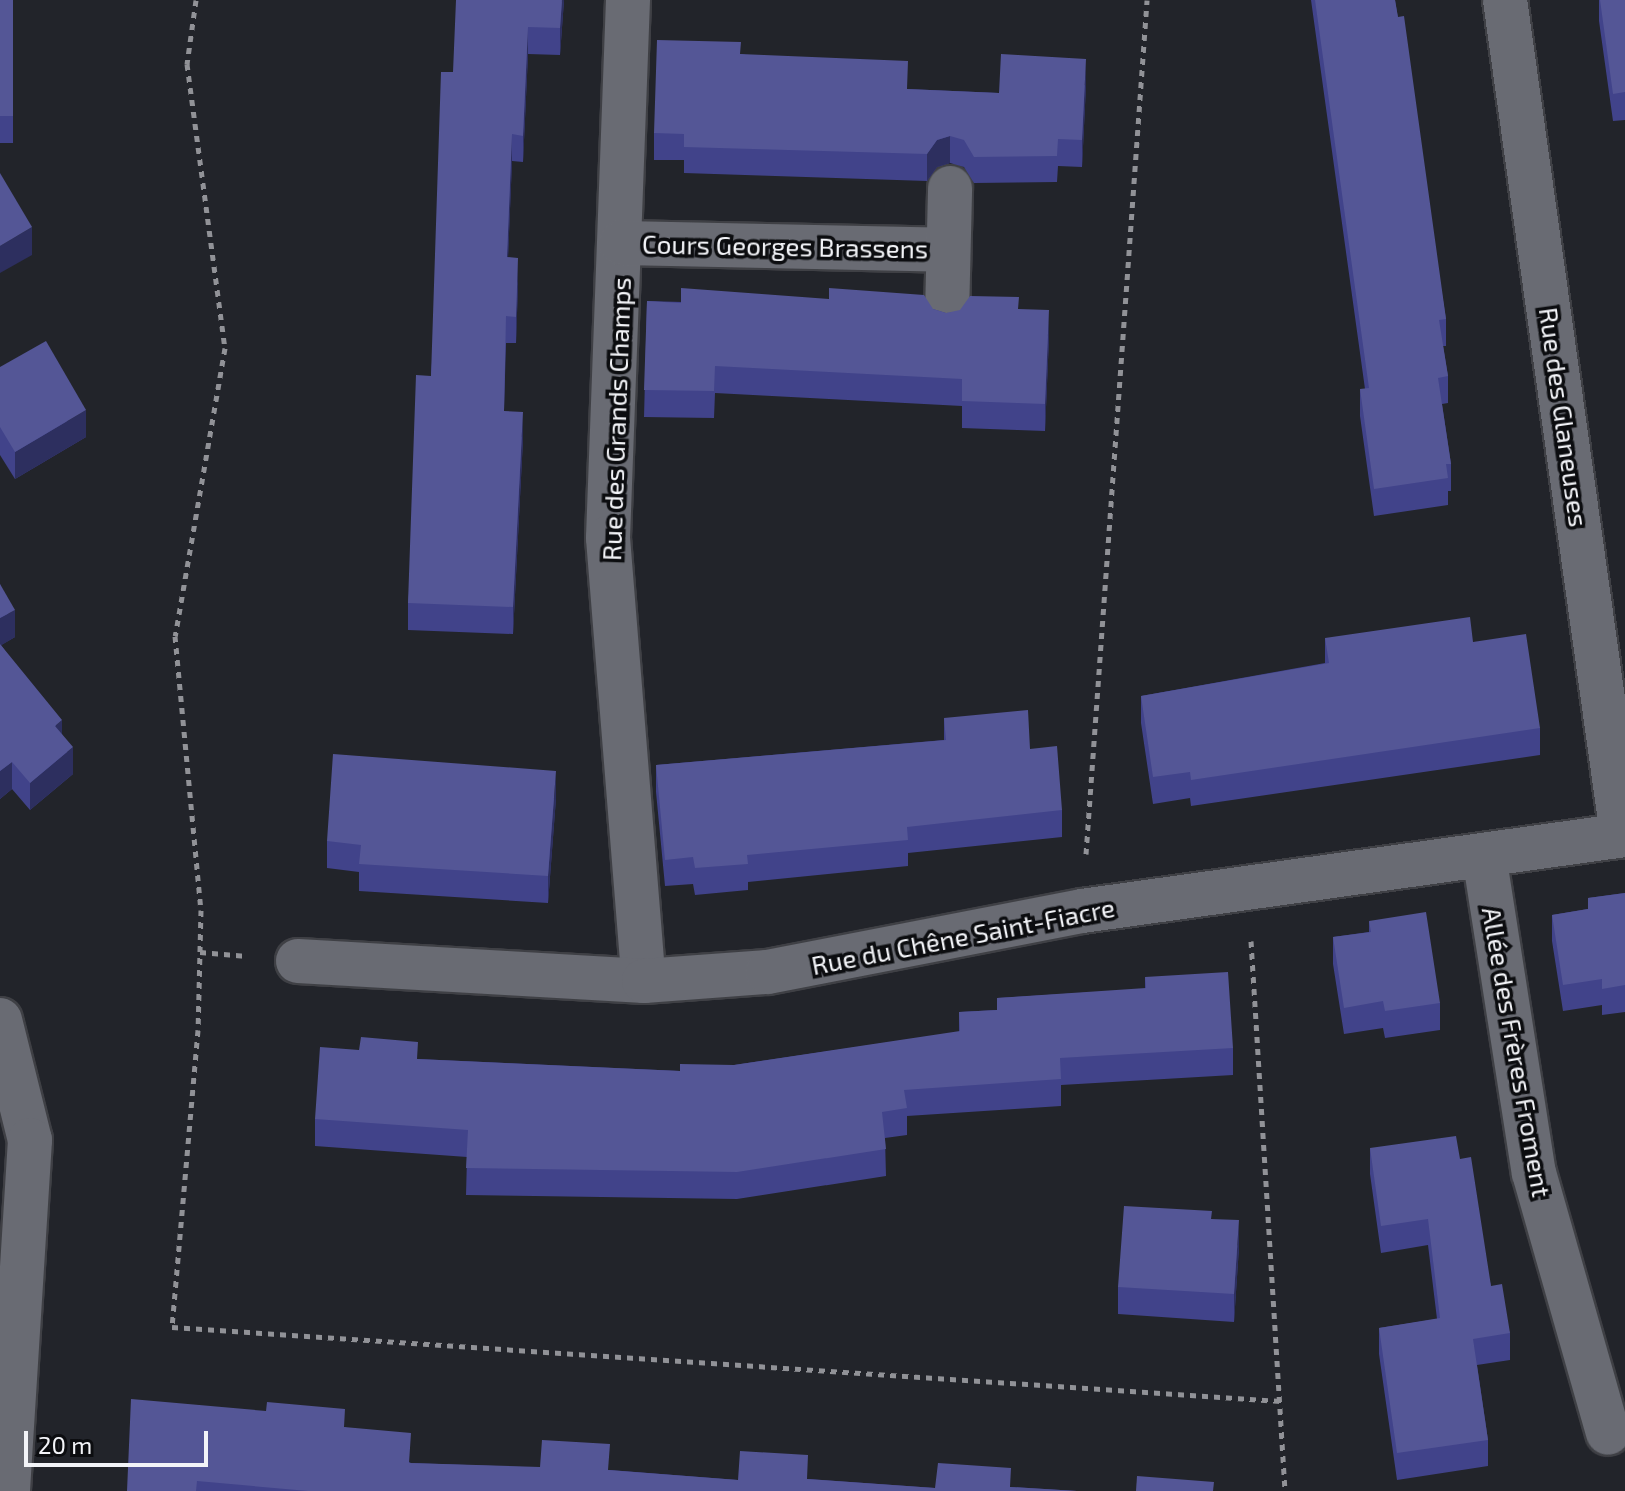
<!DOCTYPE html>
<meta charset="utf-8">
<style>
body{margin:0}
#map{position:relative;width:1625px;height:1491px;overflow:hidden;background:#22242a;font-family:"Exo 2",sans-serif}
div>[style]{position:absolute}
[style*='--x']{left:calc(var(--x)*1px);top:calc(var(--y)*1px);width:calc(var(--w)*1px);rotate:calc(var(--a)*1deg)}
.path>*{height:5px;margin-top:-2.5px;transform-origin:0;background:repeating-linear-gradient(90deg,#919297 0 6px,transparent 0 12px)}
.roads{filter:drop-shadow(2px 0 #3f4045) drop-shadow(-2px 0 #3f4045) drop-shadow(0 2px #3f4045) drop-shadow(0 -2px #3f4045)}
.minor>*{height:44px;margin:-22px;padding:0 22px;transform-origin:22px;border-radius:22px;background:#696b73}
.wall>*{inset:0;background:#41438a;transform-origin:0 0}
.shaded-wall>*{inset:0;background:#2d2f5f}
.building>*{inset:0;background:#545696;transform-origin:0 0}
span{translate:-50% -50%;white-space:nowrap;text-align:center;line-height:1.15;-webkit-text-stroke:7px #0c0d10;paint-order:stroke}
.street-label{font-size:26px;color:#f3f4f8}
.scale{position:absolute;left:24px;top:1431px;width:184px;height:36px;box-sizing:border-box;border:4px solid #f3f4f8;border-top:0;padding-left:10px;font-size:24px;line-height:28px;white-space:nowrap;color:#f3f4f8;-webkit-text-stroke:6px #0c0d10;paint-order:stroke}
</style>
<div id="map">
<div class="path">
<i style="--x:196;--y:0;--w:65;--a:98"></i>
<i style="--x:187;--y:64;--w:287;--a:82.4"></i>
<i style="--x:225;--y:348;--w:292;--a:99.8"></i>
<i style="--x:175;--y:636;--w:275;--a:84.6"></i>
<i style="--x:201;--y:910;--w:120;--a:91.4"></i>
<i style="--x:198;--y:1030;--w:298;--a:95"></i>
<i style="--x:172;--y:1327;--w:1111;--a:3.82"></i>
<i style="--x:1086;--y:854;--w:856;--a:-85.91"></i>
<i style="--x:1251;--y:941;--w:551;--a:86.46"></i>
<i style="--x:200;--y:952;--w:47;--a:4.9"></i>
</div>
<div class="roads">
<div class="minor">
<i style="--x:628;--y:0;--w:538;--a:92.13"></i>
<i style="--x:608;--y:538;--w:444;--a:85.4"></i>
<i style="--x:1505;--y:0;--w:843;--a:82.02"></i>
<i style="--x:621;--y:243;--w:327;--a:1.2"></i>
<i style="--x:947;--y:315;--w:127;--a:-88.6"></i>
<i style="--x:1484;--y:855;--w:322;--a:81.1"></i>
<i style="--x:1534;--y:1173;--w:270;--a:74.1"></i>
<i style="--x:298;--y:961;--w:347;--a:3.3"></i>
<i style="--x:644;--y:981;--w:124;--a:-4.2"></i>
<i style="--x:768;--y:972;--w:320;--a:-11"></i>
<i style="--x:1082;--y:911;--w:548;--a:-7.97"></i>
<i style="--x:0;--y:1020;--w:124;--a:76"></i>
<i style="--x:30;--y:1140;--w:352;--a:93.6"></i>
</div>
</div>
<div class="wall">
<i style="left:0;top:0;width:13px;height:143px"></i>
<i style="clip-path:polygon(564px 0,560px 55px,528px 54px,523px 162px,512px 161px,508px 257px,518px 284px,516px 343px,506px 343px,504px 411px,523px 439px,513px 634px,408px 630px,408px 603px,431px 376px,453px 72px)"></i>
<i style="clip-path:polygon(1311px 0,1395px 0,1446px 319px,1446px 346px,1443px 346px,1448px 376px,1448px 403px,1442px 404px,1451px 464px,1451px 491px,1448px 491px,1448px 505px,1374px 516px,1360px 416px,1360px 389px,1365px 389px)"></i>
<i style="clip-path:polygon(1599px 0,1625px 0,1625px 122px,1625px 120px,1613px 121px,1599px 21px)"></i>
<i style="clip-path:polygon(741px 54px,907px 89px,999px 93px,1086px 85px,1082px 167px,1058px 166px,1057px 182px,974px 183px,964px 167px,950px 163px,937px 167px,927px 181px,684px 173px,684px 160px,654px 160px,654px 133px)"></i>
<i style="clip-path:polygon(647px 301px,933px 309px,946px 313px,1019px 309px,1049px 337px,1045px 431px,962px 428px,962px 406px,715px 393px,714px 418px,644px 417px)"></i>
<i style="clip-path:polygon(0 367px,86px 437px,15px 479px,0 455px)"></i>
<i style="clip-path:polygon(0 584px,15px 637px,1px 645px,62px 734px,73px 774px,30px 810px,12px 789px,0 799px)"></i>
<i style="clip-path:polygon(1325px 638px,1473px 642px,1540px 728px,1540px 755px,1191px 806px,1190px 798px,1153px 804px,1141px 723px,1141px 696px,1325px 663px)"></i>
<i style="clip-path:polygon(944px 718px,1030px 749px,1062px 810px,1062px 837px,908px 853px,908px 866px,748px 882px,748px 890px,695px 895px,693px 884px,665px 886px,656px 792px,656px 765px,944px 740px)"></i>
<i style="clip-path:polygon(556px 798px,548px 903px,359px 891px,359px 872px,327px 868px,327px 841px)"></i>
<i style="clip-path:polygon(1625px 893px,1625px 1012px,1602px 1015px,1602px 1005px,1563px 1011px,1552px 941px,1552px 915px,1588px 909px,1588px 898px)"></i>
<i style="clip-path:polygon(1369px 921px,1440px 1003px,1440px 1030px,1385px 1038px,1383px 1028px,1344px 1034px,1333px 964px,1333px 937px,1369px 932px)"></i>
<i style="clip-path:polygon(1145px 977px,1233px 1048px,1233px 1075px,1061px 1085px,1061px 1106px,907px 1116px,907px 1135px,885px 1138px,886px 1176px,737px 1199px,466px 1195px,467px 1157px,315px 1146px,315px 1119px,359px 1050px,418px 1059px,680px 1071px,734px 1065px,959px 1032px,959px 1012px,997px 1010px,997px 998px,1145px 989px)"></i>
<i style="clip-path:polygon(1370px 1148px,1460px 1159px,1491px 1286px,1510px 1333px,1510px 1360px,1477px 1365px,1488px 1440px,1488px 1466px,1397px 1480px,1379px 1354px,1379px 1328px,1437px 1319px,1428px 1245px,1381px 1253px,1370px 1174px)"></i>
<i style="clip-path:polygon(1212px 1219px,1239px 1247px,1234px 1322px,1118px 1314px,1118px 1287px)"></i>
<i style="clip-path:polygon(345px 1427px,411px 1463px,610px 1470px,738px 1480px,808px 1479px,935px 1488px,1011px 1487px,1077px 1491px,127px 1491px)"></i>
</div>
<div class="shaded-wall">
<i style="clip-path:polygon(562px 0,564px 0,560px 55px,560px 28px)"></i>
<i style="clip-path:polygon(528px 27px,528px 54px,523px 162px,523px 136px)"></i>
<i style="clip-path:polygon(1086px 59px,1086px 85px,1082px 167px,1082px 140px)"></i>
<i style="clip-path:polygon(512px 134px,512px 161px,507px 284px,507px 257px)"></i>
<i style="clip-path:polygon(950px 136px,950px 163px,937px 167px,927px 181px,927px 154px,937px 140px)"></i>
<i style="clip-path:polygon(32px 227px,32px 255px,0 273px,0 246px)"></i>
<i style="clip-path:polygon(518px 258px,518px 284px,516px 343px,516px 317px)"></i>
<i style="clip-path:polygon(1049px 310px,1049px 337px,1045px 431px,1045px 404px)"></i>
<i style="clip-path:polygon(86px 410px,86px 437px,15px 479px,15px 452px)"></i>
<i style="clip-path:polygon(523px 412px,523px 439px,513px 634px,513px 607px)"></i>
<i style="clip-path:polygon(15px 610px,15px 637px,0 646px,0 618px)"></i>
<i style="clip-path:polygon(62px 720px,62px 747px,55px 726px)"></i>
<i style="clip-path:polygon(73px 747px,73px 774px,30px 810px,30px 783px)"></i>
<i style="clip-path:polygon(12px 762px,12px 789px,0 799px,0 771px)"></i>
<i style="clip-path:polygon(556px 771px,556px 798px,548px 903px,548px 876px)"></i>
<i style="clip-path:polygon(1239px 1220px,1239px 1247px,1234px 1322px,1234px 1294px)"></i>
</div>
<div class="building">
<i style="left:0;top:0;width:13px;height:116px"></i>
<i style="clip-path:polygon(456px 0,562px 0,560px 28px,528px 27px,523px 136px,512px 134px,507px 257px,518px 258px,516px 317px,506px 316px,504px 411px,523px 412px,513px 607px,408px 603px,416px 375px,431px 376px,441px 72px,453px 72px)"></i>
<i style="clip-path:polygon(1315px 0,1395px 0,1398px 17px,1404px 16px,1446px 319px,1439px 320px,1448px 376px,1438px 378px,1451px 464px,1446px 464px,1448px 478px,1374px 489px,1360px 389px,1369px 388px)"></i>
<i style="clip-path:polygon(1600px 0,1625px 0,1625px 95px,1625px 92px,1613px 94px)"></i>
<i style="clip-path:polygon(657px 40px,741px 42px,740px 54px,908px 61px,907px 89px,999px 93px,1001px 54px,1086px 59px,1082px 140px,1058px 139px,1057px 156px,974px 157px,964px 140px,950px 136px,937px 140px,927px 154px,684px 147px,684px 134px,654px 133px)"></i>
<i style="clip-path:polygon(0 173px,32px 227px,0 246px)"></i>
<i style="clip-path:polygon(681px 288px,829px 299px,829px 288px,924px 295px,933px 309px,946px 313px,960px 310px,970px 296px,1019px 297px,1018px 309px,1049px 310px,1045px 404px,962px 401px,962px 379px,715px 366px,714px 391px,644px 390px,647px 301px,681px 303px)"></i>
<i style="clip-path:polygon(46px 341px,86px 410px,15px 452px,0 427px,0 367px)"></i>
<i style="clip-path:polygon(0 584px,15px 610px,0 618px)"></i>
<i style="clip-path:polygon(1470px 617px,1473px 642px,1526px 634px,1540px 728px,1191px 780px,1190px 772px,1153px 777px,1141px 696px,1329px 663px,1325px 638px)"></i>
<i style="clip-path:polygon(0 644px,62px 720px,55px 726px,73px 747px,30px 783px,12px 762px,0 771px)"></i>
<i style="clip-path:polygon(1028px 710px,1030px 749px,1057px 746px,1062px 810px,907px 827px,908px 840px,747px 855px,748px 864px,695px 868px,693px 857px,665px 860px,656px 765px,946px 740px,944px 718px)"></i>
<i style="clip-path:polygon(333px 754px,556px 771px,548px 876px,359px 864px,361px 845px,327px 841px)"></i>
<i style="clip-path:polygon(1625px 893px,1625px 985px,1602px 989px,1602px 979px,1563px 985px,1552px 915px,1588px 909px,1588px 898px)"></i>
<i style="clip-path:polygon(1426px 912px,1440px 1003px,1385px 1011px,1383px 1001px,1344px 1008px,1333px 937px,1371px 932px,1369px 921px)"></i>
<i style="clip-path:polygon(1228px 972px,1233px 1048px,1060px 1058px,1061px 1079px,904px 1090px,907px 1108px,882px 1112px,886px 1149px,737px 1172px,466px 1168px,468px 1130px,315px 1119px,320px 1047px,359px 1050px,361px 1037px,418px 1042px,417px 1059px,680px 1071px,680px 1064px,734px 1065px,960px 1031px,959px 1012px,997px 1010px,997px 998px,1146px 988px,1145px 977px)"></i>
<i style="clip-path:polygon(1456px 1136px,1460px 1159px,1471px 1157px,1491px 1286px,1502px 1284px,1510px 1333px,1473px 1339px,1488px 1440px,1397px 1453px,1379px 1328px,1440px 1318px,1428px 1219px,1381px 1226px,1370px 1148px)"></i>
<i style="clip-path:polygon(1124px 1206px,1212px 1211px,1211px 1219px,1239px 1220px,1234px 1294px,1118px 1287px)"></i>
<i style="clip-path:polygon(131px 1399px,266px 1411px,267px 1402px,345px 1409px,344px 1427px,411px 1433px,409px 1463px,540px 1467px,542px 1440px,610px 1444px,608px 1470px,738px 1480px,740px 1451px,808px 1455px,807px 1479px,935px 1488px,938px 1463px,1011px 1468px,1010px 1487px,1077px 1491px,308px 1491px,197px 1481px,196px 1491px,127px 1491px)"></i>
<i style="clip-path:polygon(1137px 1476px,1214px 1482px,1213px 1491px,1136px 1491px)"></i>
</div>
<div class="street-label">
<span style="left:785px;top:246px;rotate:1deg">Cours Georges Brassens</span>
<span style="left:1564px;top:417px;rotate:82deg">Rue des Glaneuses</span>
<span style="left:616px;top:419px;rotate:-88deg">Rue des Grands Champs</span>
<span style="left:963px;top:936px;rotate:-11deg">Rue du Chêne Saint-Fiacre</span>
<span style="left:1517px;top:1052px;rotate:80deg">Allée des Frères Froment</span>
</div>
<div class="scale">20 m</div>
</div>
